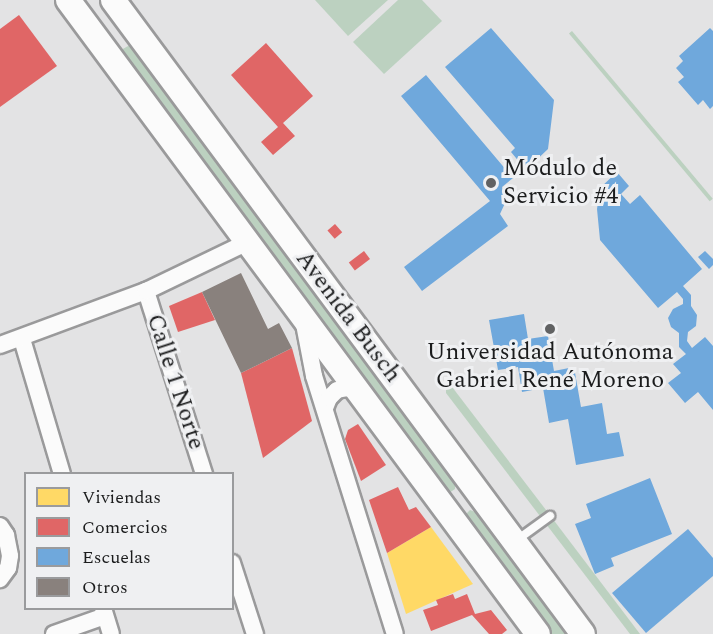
<!DOCTYPE html>
<meta charset="utf-8">
<style>
body{margin:0}
#map{position:relative;width:713px;height:634px;overflow:hidden;background:#e3e3e4;font-family:Spectral,serif}
div>[style]{position:absolute}
[style*='--x']{left:calc(var(--x)*1px);top:calc(var(--y)*1px);width:calc(var(--w)*1px);rotate:calc(var(--a)*1deg)}
.green>*{inset:0;background:#bcd1c0;transform-origin:0 0}
.homes>*{inset:0;background:#ffd966}
.shops>*{inset:0;background:#e06666;transform-origin:0 0}
.schools>*{inset:0;background:#6fa8dc}
.building>*{inset:0;background:#89817d}
.roads{filter:drop-shadow(2px 0 #9a9a9b) drop-shadow(-2px 0 #9a9a9b) drop-shadow(0 2px #9a9a9b) drop-shadow(0 -2px #9a9a9b)}
.service>*{height:8px;margin:-4px;padding:0 4px;transform-origin:4px;border-radius:4px;background:#fbfbfb}
.minor>*{height:16px;margin:-8px;padding:0 8px;transform-origin:8px;border-radius:8px;background:#fbfbfb}
.secondary>*{height:24px;margin:-12px;padding:0 12px;transform-origin:12px;border-radius:12px;background:#fbfbfb}
.dots>*{width:16px;height:16px;translate:-50% -50%;box-sizing:border-box;border:3px solid #eff0f2;border-radius:50%}
span{translate:-50% -50%;white-space:nowrap;text-align:center;line-height:1.15;-webkit-text-stroke:6px #eff0f2;paint-order:stroke}
.poi-label{font-size:24px;color:#1b1c1d}
.left{translate:0 -50%;text-align:left}
.street-label{font-size:24px;color:#1b1c1d}
.legend{position:absolute;left:24px;top:472px;width:210px;height:138px;box-sizing:border-box;background:#eff0f2;border:2px solid #9a9b9d;margin:0;padding:8px 10px;list-style:none;font-size:18px;color:#1b1c1d}
.legend li{display:flex;align-items:center;gap:12px;height:30px}
.legend b{width:30px;border:2px solid #9a9b9d}
</style>
<div id="map">
<div class="green">
<i style="clip-path:polygon(315px 0,388px 0,348px 36px)"></i>
<i style="clip-path:polygon(398px 0,422px 0,442px 21px,384px 74px,353px 42px)"></i>
<i style="left:572px;top:31px;width:219px;height:4px;rotate:50deg"></i>
<i style="clip-path:polygon(130px 45px,455px 483px,455px 489px,449px 493px,442px 490px,128px 65px,121px 50px)"></i>
<i style="clip-path:polygon(446px 379px,546px 510px,640px 634px,630px 634px,446px 393px)"></i>
<i style="clip-path:polygon(470px 510px,478px 513px,567px 634px,549px 634px,467px 522px,466px 514px)"></i>
</div>
<div class="homes">
<i style="clip-path:polygon(431px 527px,473px 584px,406px 614px,387px 553px)"></i>
</div>
<div class="shops">
<i style="clip-path:polygon(19px 15px,57px 66px,0 107px,0 29px)"></i>
<i style="clip-path:polygon(266px 43px,313px 96px,283px 123px,295px 136px,273px 155px,261px 142px,278px 127px,231px 75px)"></i>
<i style="left:335px;top:224px;width:11px;height:10px;rotate:49deg"></i>
<i style="left:364px;top:251px;width:10px;height:19px;rotate:53deg"></i>
<i style="clip-path:polygon(202px 292px,215px 320px,178px 332px,169px 306px)"></i>
<i style="clip-path:polygon(292px 348px,312px 421px,263px 458px,241px 373px)"></i>
<i style="clip-path:polygon(358px 424px,386px 465px,361px 481px,345px 439px,348px 430px)"></i>
<i style="clip-path:polygon(398px 487px,409px 510px,416px 507px,431px 527px,387px 553px,369px 500px)"></i>
<i style="clip-path:polygon(453px 594px,455px 599px,467px 594px,475px 614px,491px 610px,507px 630px,502px 634px,489px 634px,472px 615px,431px 631px,423px 610px,438px 605px,436px 600px)"></i>
</div>
<div class="schools">
<i style="clip-path:polygon(491px 28px,554px 100px,548px 149px,526px 170px,511px 152px,515px 148px,445px 67px)"></i>
<i style="clip-path:polygon(710px 28px,713px 31px,713px 106px,710px 109px,703px 100px,698px 105px,678px 82px,684px 77px,676px 68px,683px 61px,679px 56px)"></i>
<i style="clip-path:polygon(426px 75px,513px 178px,502px 187px,506px 201px,500px 214px,508px 226px,422px 291px,404px 267px,490px 201px,401px 96px)"></i>
<i style="clip-path:polygon(617px 172px,629px 186px,621px 194px,630px 204px,640px 195px,702px 269px,683px 286px,691px 295px,691px 306px,697px 315px,696px 326px,688px 332px,687px 341px,692px 348px,705px 337px,713px 346px,713px 410px,698px 392px,685px 403px,668px 383px,681px 373px,673px 364px,686px 354px,679px 347px,679px 333px,671px 327px,668px 318px,673px 309px,683px 304px,683px 299px,677px 292px,658px 308px,600px 240px,597px 209px,600px 188px)"></i>
<i style="clip-path:polygon(705px 251px,713px 259px,713px 265px,709px 269px,698px 257px)"></i>
<i style="clip-path:polygon(524px 314px,528px 339px,548px 336px,554px 371px,574px 367px,581px 407px,602px 403px,607px 434px,619px 432px,624px 456px,576px 465px,568px 419px,549px 423px,543px 388px,522px 392px,518px 367px,498px 370px,489px 320px)"></i>
<i style="clip-path:polygon(650px 478px,672px 534px,611px 558px,614px 566px,595px 574px,575px 524px,591px 518px,586px 504px)"></i>
<i style="clip-path:polygon(688px 529px,713px 558px,713px 576px,646px 633px,612px 593px)"></i>
</div>
<div class="building">
<i style="clip-path:polygon(241px 273px,268px 329px,279px 323px,292px 348px,241px 373px,202px 292px)"></i>
</div>
<div class="roads">
<div class="service">
<i style="--x:517;--y:540;--w:41;--a:-36"></i>
</div>
<div class="minor">
<i style="--x:146;--y:291;--w:192;--a:72.4"></i>
<i style="--x:304;--y:324;--w:53;--a:79.1"></i>
<i style="--x:314;--y:376;--w:270;--a:72.6"></i>
<i style="--x:22;--y:339;--w:141;--a:73.5"></i>
<i style="--x:0;--y:345;--w:156;--a:-20.3"></i>
<i style="--x:146;--y:291;--w:113;--a:-25.7"></i>
<i style="--x:325;--y:408;--w:11;--a:-68"></i>
<i style="--x:329;--y:398;--w:11;--a:-45"></i>
<i style="--x:337;--y:390;--w:10;--a:-11"></i>
<i style="--x:347;--y:388;--w:11;--a:10"></i>
<i style="--x:0;--y:526;--w:11;--a:56"></i>
<i style="--x:6;--y:535;--w:21;--a:79"></i>
<i style="--x:10;--y:556;--w:12;--a:99"></i>
<i style="--x:8;--y:568;--w:14;--a:126"></i>
<i style="--x:232;--y:563;--w:75;--a:72.1"></i>
<i style="--x:103;--y:608;--w:27;--a:73"></i>
<i style="--x:54;--y:634;--w:54;--a:-19.4"></i>
</div>
<div class="secondary">
<i style="--x:68;--y:0;--w:789;--a:53.45"></i>
<i style="--x:113;--y:0;--w:789;--a:53.45"></i>
</div>
</div>
<div class="dots">
<i style="left:491px;top:183px;background:#616263"></i>
<i style="left:550px;top:329px;background:#616263"></i>
</div>
<div class="poi-label">
<span class="left" style="left:503px;top:183px">Módulo de<br>Servicio #4</span>
<span style="left:550px;top:367px">Universidad Autónoma<br>Gabriel René Moreno</span>
</div>
<div class="street-label">
<span style="left:348px;top:317px;rotate:53deg">Avenida Busch</span>
<span style="left:175px;top:382px;rotate:72deg">Calle 1 Norte</span>
</div>
<ul class="legend">
<li><b style="height:16px;background:#ffd966"></b>Viviendas</li>
<li><b style="height:16px;background:#e06666"></b>Comercios</li>
<li><b style="height:16px;background:#6fa8dc"></b>Escuelas</li>
<li><b style="height:16px;background:#89817d"></b>Otros</li>
</ul>
</div>
